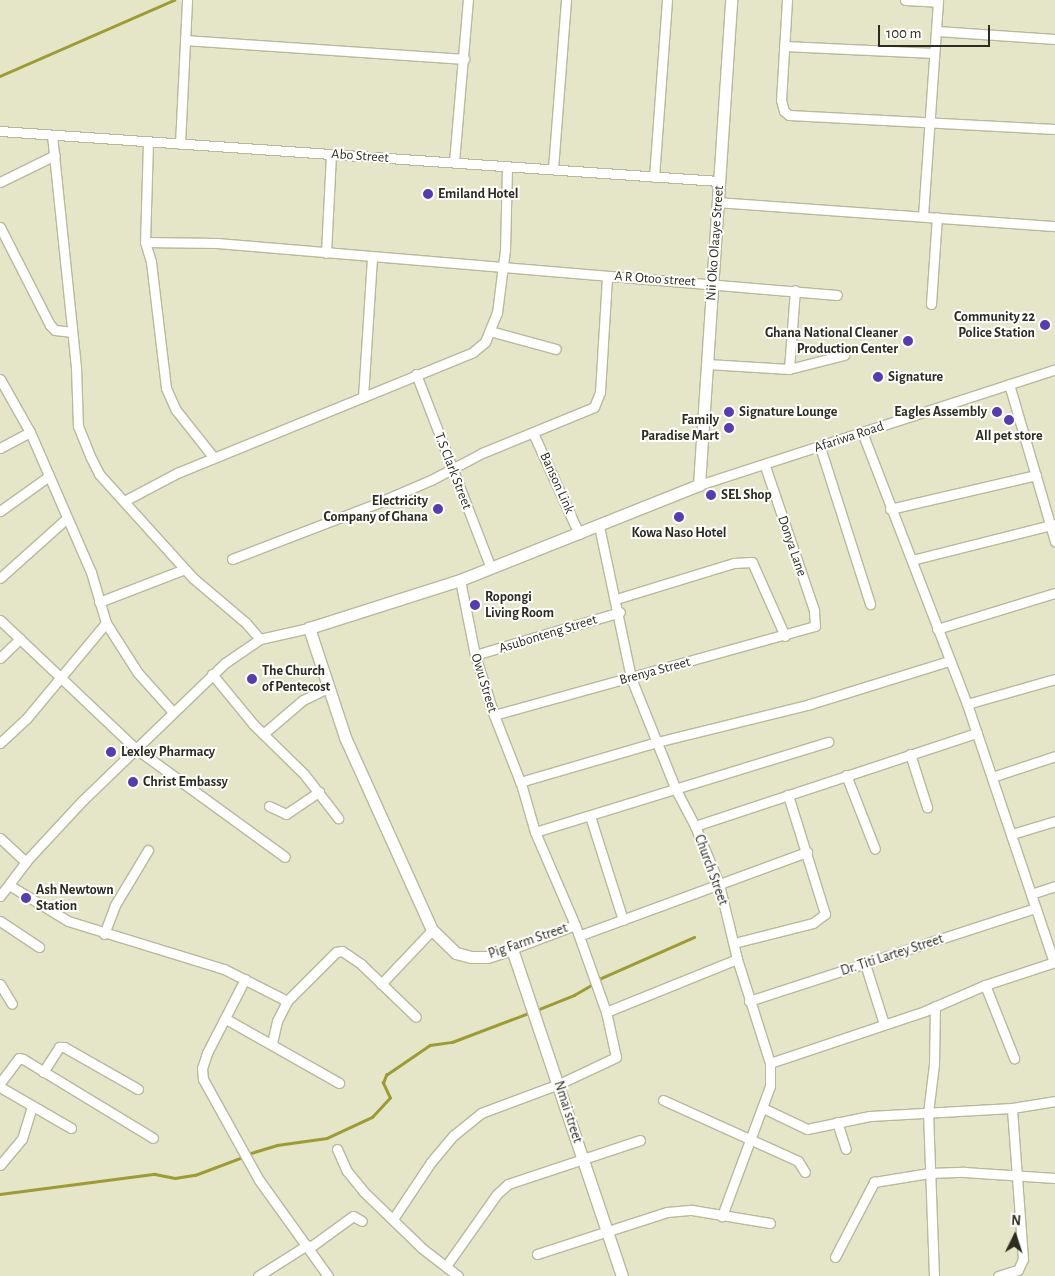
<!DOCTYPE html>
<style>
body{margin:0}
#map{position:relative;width:1055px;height:1276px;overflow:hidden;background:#e5e5c7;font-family:"Alegreya Sans",sans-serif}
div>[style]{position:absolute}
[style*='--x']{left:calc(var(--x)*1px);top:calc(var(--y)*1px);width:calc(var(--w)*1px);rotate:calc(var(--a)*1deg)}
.stream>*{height:2.5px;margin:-1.25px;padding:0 1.25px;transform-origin:1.25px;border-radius:1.25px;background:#9e9b32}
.roads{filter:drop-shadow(1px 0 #b8b99c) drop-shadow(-1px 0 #b8b99c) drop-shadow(0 1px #b8b99c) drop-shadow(0 -1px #b8b99c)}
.street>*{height:9px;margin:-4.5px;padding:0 4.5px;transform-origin:4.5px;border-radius:4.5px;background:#fff}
.secondary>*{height:11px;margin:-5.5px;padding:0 5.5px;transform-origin:5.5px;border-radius:5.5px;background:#fff}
.dots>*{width:14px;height:14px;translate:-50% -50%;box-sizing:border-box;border:2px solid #fff;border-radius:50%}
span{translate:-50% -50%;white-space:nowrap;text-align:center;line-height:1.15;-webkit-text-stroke:4px #fff;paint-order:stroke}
.street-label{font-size:14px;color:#2c2c20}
.poi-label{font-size:14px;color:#2c2c20;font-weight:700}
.left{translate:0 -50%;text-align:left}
.right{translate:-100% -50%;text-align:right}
.north{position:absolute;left:990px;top:1211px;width:50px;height:50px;-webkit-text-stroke:4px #fff;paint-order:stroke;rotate:4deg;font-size:14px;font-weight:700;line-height:20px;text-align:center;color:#2c2c20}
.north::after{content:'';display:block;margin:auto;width:18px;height:22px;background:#2c2c20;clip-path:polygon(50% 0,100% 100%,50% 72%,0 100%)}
.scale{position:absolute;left:878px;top:25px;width:112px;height:22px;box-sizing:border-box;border:2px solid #2c2c20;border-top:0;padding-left:6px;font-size:15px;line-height:18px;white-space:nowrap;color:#2c2c20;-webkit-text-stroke:4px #fff;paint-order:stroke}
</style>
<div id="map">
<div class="stream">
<i style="--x:0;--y:76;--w:190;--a:-23.6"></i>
<i style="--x:597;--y:980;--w:106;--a:-23.9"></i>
<i style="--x:537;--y:1010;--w:40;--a:-22"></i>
<i style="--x:574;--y:995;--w:22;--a:-30"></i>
<i style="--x:251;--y:1153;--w:27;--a:-17"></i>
<i style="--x:277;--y:1145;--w:50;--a:-8"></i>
<i style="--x:327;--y:1138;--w:50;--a:-25"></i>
<i style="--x:372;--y:1117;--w:26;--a:-47"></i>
<i style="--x:390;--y:1098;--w:17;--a:-115"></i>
<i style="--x:383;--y:1083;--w:9;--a:-69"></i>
<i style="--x:386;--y:1075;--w:53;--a:-34.3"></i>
<i style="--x:430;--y:1045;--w:22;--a:-8"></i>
<i style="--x:452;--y:1042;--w:79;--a:-20.7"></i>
<i style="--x:0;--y:1194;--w:156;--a:-7.4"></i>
<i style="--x:155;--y:1174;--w:20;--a:11"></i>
<i style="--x:175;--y:1178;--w:20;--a:-9"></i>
<i style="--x:195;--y:1175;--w:51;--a:-20.6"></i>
</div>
<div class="roads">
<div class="street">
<i style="--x:787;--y:0;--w:100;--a:93.4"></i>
<i style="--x:781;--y:100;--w:11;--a:75"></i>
<i style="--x:784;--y:111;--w:6;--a:39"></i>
<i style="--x:789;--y:115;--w:266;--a:3"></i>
<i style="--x:905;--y:0;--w:33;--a:3"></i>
<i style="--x:937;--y:31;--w:118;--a:3.9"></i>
<i style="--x:185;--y:40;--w:280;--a:3.9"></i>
<i style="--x:784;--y:46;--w:150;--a:2.7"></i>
<i style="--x:0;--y:131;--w:721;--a:3.98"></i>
<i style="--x:52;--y:135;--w:233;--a:84.1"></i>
<i style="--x:76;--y:367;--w:59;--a:88.1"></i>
<i style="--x:78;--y:426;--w:32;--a:68"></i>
<i style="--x:90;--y:456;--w:20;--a:63"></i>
<i style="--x:99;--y:474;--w:140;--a:47.9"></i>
<i style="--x:193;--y:578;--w:70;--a:40.3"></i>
<i style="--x:246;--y:623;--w:21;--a:49"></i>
<i style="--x:148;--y:142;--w:100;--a:91.7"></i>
<i style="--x:145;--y:242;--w:21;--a:73"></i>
<i style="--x:151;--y:262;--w:127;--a:83.2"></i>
<i style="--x:166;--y:388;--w:24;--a:66"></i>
<i style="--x:176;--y:410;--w:61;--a:51.6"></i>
<i style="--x:180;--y:144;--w:144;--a:-87.2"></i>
<i style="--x:454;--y:162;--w:163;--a:-85.1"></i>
<i style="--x:553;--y:169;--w:169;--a:-85.6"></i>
<i style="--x:654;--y:177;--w:177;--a:-85.8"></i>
<i style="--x:0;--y:182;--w:61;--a:-26.1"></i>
<i style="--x:717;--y:202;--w:339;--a:4.1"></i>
<i style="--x:923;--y:216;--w:217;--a:-86"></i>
<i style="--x:0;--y:227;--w:110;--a:63"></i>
<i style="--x:50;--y:325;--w:7;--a:45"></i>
<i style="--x:55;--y:330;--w:17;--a:7"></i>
<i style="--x:145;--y:242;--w:72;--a:0.8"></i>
<i style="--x:217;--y:243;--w:622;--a:4.79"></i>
<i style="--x:326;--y:253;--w:99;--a:-87.1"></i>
<i style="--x:931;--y:304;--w:87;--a:-86.1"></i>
<i style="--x:490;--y:331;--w:68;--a:15.3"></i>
<i style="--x:707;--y:364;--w:82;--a:3.5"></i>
<i style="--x:789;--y:369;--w:57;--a:-14.3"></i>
<i style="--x:789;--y:369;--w:79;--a:-85.7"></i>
<i style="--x:416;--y:374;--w:208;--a:68.9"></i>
<i style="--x:0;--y:379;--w:61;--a:60.5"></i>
<i style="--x:30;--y:432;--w:153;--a:66.5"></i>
<i style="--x:91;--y:572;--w:53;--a:73.6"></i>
<i style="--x:106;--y:623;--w:59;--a:57.4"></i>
<i style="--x:138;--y:673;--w:52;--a:48.1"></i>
<i style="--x:1009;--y:384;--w:164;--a:73.7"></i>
<i style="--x:363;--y:397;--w:139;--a:-86.3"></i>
<i style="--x:862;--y:432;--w:292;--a:68.9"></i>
<i style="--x:967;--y:704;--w:272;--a:71.4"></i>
<i style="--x:533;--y:433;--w:111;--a:65.5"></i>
<i style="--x:820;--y:447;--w:165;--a:72.3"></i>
<i style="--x:0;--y:448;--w:34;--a:-28"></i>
<i style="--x:699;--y:485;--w:374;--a:-18"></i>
<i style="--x:124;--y:501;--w:60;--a:-27.8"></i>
<i style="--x:177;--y:473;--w:320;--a:-22.2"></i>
<i style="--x:473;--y:352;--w:16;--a:-40"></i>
<i style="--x:485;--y:342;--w:31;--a:-68"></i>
<i style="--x:497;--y:313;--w:64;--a:-82.8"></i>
<i style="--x:505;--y:250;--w:84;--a:-88.6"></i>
<i style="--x:890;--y:509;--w:150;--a:-13.1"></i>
<i style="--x:0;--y:511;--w:60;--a:-35.5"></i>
<i style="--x:599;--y:526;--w:155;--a:78.1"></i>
<i style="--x:631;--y:678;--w:121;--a:68.1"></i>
<i style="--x:676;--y:790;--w:41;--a:62.2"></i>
<i style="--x:695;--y:826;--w:63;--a:67.5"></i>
<i style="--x:719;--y:884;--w:77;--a:76.5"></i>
<i style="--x:737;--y:959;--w:109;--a:72.4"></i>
<i style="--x:770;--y:1063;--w:23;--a:90"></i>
<i style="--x:770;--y:1086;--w:139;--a:110.3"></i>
<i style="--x:232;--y:559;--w:153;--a:-21"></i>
<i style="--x:375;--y:504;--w:61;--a:-23.2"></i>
<i style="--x:431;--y:480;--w:58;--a:-27.9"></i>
<i style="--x:482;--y:453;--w:121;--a:-22.3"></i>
<i style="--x:594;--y:407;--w:16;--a:-68"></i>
<i style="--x:600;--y:392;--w:116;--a:-86.5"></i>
<i style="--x:912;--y:560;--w:147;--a:-14.1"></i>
<i style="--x:0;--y:578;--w:89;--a:-41.8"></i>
<i style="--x:460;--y:580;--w:76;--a:78.7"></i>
<i style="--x:475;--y:655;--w:63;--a:72.4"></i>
<i style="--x:494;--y:715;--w:77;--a:68.7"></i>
<i style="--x:522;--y:787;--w:47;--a:73.9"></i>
<i style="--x:535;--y:832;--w:101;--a:66.7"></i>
<i style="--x:575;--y:925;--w:67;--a:159.1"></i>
<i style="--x:616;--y:599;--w:123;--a:-17"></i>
<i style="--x:734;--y:563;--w:18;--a:-3"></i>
<i style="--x:752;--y:562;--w:81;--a:66"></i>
<i style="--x:99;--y:602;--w:92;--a:-21"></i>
<i style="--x:0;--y:620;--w:186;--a:43.5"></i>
<i style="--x:135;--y:748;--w:185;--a:36"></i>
<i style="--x:937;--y:629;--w:123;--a:-17"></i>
<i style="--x:475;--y:655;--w:151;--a:-16.5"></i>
<i style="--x:0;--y:658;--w:28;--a:-44"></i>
<i style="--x:212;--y:674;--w:65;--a:50.6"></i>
<i style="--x:253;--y:724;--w:71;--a:44.4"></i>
<i style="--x:304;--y:774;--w:56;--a:52.3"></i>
<i style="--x:967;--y:704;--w:91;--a:-15.9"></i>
<i style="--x:494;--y:715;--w:333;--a:-15.5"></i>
<i style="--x:815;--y:626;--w:16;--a:-94"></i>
<i style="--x:814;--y:610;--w:152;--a:-108.8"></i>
<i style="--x:263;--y:734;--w:52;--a:-40.4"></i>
<i style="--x:303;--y:700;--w:28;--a:-26"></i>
<i style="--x:0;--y:743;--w:35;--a:-43"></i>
<i style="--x:26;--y:719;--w:125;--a:-50.2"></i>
<i style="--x:910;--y:754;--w:56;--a:72.2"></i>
<i style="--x:846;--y:775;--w:79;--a:68.6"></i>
<i style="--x:992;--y:777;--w:66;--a:-18.4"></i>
<i style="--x:520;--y:782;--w:143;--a:-16.3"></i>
<i style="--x:657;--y:742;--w:158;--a:-13.9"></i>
<i style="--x:810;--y:704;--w:145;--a:-17.2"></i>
<i style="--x:269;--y:806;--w:19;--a:25"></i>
<i style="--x:286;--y:814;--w:40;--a:-34"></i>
<i style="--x:590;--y:816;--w:109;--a:72.4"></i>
<i style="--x:695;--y:826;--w:297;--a:-18.3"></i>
<i style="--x:535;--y:832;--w:307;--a:-17.1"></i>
<i style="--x:1012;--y:834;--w:45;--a:-16.8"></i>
<i style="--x:0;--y:838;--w:35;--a:43"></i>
<i style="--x:9;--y:885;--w:69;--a:31.4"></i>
<i style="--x:68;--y:921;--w:163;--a:17.1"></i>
<i style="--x:224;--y:969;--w:71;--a:26.9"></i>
<i style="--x:1031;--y:894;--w:25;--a:-18"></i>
<i style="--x:0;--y:896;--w:48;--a:-52.7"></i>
<i style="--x:29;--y:858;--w:78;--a:-47.1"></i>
<i style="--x:82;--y:801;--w:199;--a:-44"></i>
<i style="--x:225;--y:663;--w:42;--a:-34.4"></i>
<i style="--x:260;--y:639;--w:50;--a:-12.7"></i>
<i style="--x:0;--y:921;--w:47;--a:33.7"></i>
<i style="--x:104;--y:934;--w:31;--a:-69"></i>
<i style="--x:115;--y:905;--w:64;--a:-59"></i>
<i style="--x:581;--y:935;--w:241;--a:-20.2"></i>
<i style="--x:734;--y:943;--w:81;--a:-14.2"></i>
<i style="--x:813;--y:923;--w:15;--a:-37"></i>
<i style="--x:825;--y:914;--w:125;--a:-107.3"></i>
<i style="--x:865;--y:964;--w:63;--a:72.4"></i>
<i style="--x:245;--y:979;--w:83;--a:117.2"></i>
<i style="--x:207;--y:1053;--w:16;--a:108"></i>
<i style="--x:202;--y:1068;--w:11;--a:85"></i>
<i style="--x:203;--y:1079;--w:115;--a:61"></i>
<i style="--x:259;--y:1180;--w:118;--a:54.3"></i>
<i style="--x:0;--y:984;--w:23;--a:59"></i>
<i style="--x:381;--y:984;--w:74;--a:-46.6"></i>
<i style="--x:985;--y:985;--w:79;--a:68.3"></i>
<i style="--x:749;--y:1001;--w:301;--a:-18"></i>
<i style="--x:606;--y:1012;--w:141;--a:-22"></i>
<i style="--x:226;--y:1019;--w:130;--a:29.5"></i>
<i style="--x:272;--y:1043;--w:23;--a:-77"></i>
<i style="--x:277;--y:1021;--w:22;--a:-63"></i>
<i style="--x:287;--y:1001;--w:69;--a:-45"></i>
<i style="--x:336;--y:952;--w:6;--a:-9"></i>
<i style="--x:342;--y:951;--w:23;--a:34"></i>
<i style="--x:361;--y:964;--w:76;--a:43.9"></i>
<i style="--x:770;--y:1063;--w:163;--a:-18.5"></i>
<i style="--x:925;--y:1011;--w:65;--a:-23.4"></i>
<i style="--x:985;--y:985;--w:74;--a:-18.2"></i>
<i style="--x:43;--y:1072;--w:30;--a:-57"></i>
<i style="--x:59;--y:1047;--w:5;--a:0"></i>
<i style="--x:64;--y:1047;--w:85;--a:29.6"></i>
<i style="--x:0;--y:1083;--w:31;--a:-53"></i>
<i style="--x:19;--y:1058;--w:4;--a:14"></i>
<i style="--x:23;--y:1059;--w:152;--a:31.3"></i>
<i style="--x:0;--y:1087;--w:82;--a:30"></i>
<i style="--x:663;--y:1100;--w:148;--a:24.3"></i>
<i style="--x:798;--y:1161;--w:13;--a:58"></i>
<i style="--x:763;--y:1108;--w:49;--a:25.5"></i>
<i style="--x:807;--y:1129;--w:64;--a:-11.7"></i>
<i style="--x:870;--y:1116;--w:142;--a:-3.2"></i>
<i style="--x:1012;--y:1108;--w:44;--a:-9.2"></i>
<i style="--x:837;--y:1122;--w:28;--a:72"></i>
<i style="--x:337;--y:1149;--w:24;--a:66"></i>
<i style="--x:347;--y:1171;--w:26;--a:51"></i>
<i style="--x:363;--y:1191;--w:83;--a:44"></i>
<i style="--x:423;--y:1249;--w:44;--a:37.6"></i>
<i style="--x:0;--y:1165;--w:34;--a:-50"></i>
<i style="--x:22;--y:1139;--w:34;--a:-73"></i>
<i style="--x:393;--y:1219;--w:69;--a:-56.3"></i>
<i style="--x:431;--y:1162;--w:35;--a:-50"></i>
<i style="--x:454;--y:1135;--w:35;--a:-39"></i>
<i style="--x:481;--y:1113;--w:83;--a:-20.4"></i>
<i style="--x:559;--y:1084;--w:63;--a:-25.3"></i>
<i style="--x:616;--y:1057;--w:46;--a:-102.5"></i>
<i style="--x:606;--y:1012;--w:92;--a:-109.6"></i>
<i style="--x:309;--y:1248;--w:54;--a:-36"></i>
<i style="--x:353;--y:1216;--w:10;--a:29"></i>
<i style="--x:537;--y:1254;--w:137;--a:-17.9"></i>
<i style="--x:667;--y:1212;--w:25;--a:-5"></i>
<i style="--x:692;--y:1210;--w:79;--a:9.5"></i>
<i style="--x:835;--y:1257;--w:85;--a:-62.5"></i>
<i style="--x:874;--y:1182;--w:56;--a:-9.3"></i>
<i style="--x:929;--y:1173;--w:35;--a:-2"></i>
<i style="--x:964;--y:1172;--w:91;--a:3.8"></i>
<i style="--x:446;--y:1266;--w:88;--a:-54.7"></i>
<i style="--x:497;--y:1194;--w:15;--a:-42"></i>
<i style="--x:508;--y:1184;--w:139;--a:-18.4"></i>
<i style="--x:258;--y:1276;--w:58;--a:-32.3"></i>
<i style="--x:934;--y:1276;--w:163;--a:-92.1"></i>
<i style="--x:928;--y:1113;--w:49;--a:-83"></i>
<i style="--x:934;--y:1064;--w:58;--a:-89"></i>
<i style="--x:998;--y:1276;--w:21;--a:-17"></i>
<i style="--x:1018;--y:1270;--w:12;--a:-66"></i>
<i style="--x:1023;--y:1259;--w:151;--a:-94.2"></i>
</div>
<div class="secondary">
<i style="--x:622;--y:1276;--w:345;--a:-108.6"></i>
<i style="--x:512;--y:949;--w:26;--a:162"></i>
<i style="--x:487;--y:957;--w:16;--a:180"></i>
<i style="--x:471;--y:957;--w:16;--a:-165"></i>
<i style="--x:456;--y:953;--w:33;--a:-136"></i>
<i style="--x:432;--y:930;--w:212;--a:-114.3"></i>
<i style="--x:345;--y:737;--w:115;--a:-108.3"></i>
<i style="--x:309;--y:628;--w:158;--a:-17.6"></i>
<i style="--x:460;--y:580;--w:257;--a:-21.7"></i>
<i style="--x:699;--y:485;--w:486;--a:-86.2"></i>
</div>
</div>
<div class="dots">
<i style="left:428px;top:194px;background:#573bb3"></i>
<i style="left:1045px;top:325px;background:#573bb3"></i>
<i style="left:908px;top:341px;background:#573bb3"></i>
<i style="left:878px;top:377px;background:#573bb3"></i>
<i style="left:729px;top:412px;background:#573bb3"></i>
<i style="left:997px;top:412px;background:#573bb3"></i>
<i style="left:1009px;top:420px;background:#573bb3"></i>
<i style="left:729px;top:428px;background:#573bb3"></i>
<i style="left:711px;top:495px;background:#573bb3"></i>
<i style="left:438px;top:509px;background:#573bb3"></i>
<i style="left:679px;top:517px;background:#573bb3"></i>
<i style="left:475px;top:605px;background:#573bb3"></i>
<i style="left:252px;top:679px;background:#573bb3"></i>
<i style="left:111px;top:752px;background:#573bb3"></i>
<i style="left:133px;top:782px;background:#573bb3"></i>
<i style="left:26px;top:898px;background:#573bb3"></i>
</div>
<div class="street-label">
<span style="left:360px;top:156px;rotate:4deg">Abo Street</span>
<span style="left:715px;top:243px;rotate:-86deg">Nii Oko Olaaye Street</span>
<span style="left:655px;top:279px;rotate:4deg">A R Otoo street</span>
<span style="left:849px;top:437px;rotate:-18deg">Afariwa Road</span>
<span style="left:453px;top:471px;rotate:69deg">T.S Clark Street</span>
<span style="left:557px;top:483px;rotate:66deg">Banson Link</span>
<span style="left:792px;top:546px;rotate:71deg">Donya Lane</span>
<span style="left:548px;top:634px;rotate:-17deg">Asubonteng Street</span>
<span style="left:655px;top:671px;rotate:-15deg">Brenya Street</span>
<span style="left:484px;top:683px;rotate:73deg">Owu Street</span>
<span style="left:711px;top:870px;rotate:70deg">Church Street</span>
<span style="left:528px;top:941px;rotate:-19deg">Pig Farm Street</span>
<span style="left:892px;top:955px;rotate:-18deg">Dr. Titi Lartey Street</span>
<span style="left:568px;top:1112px;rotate:72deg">Nmai street</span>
</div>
<div class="poi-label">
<span class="left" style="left:438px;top:194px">Emiland Hotel</span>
<span class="right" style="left:1035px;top:325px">Community 22<br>Police Station</span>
<span class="right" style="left:898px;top:341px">Ghana National Cleaner<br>Production Center</span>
<span class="left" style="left:888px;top:377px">Signature</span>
<span class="left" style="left:739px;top:412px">Signature Lounge</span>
<span class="right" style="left:987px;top:412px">Eagles Assembly</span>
<span class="right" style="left:719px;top:428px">Family<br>Paradise Mart</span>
<span style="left:1009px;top:436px">All pet store</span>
<span class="left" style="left:721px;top:495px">SEL Shop</span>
<span class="right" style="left:428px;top:509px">Electricity<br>Company of Ghana</span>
<span style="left:679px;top:533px">Kowa Naso Hotel</span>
<span class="left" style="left:485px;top:605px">Ropongi<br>Living Room</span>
<span class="left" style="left:262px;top:679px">The Church<br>of Pentecost</span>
<span class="left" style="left:121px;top:752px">Lexley Pharmacy</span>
<span class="left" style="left:143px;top:782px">Christ Embassy</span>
<span class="left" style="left:36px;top:898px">Ash Newtown<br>Station</span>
</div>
<div class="north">N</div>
<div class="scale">100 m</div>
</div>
